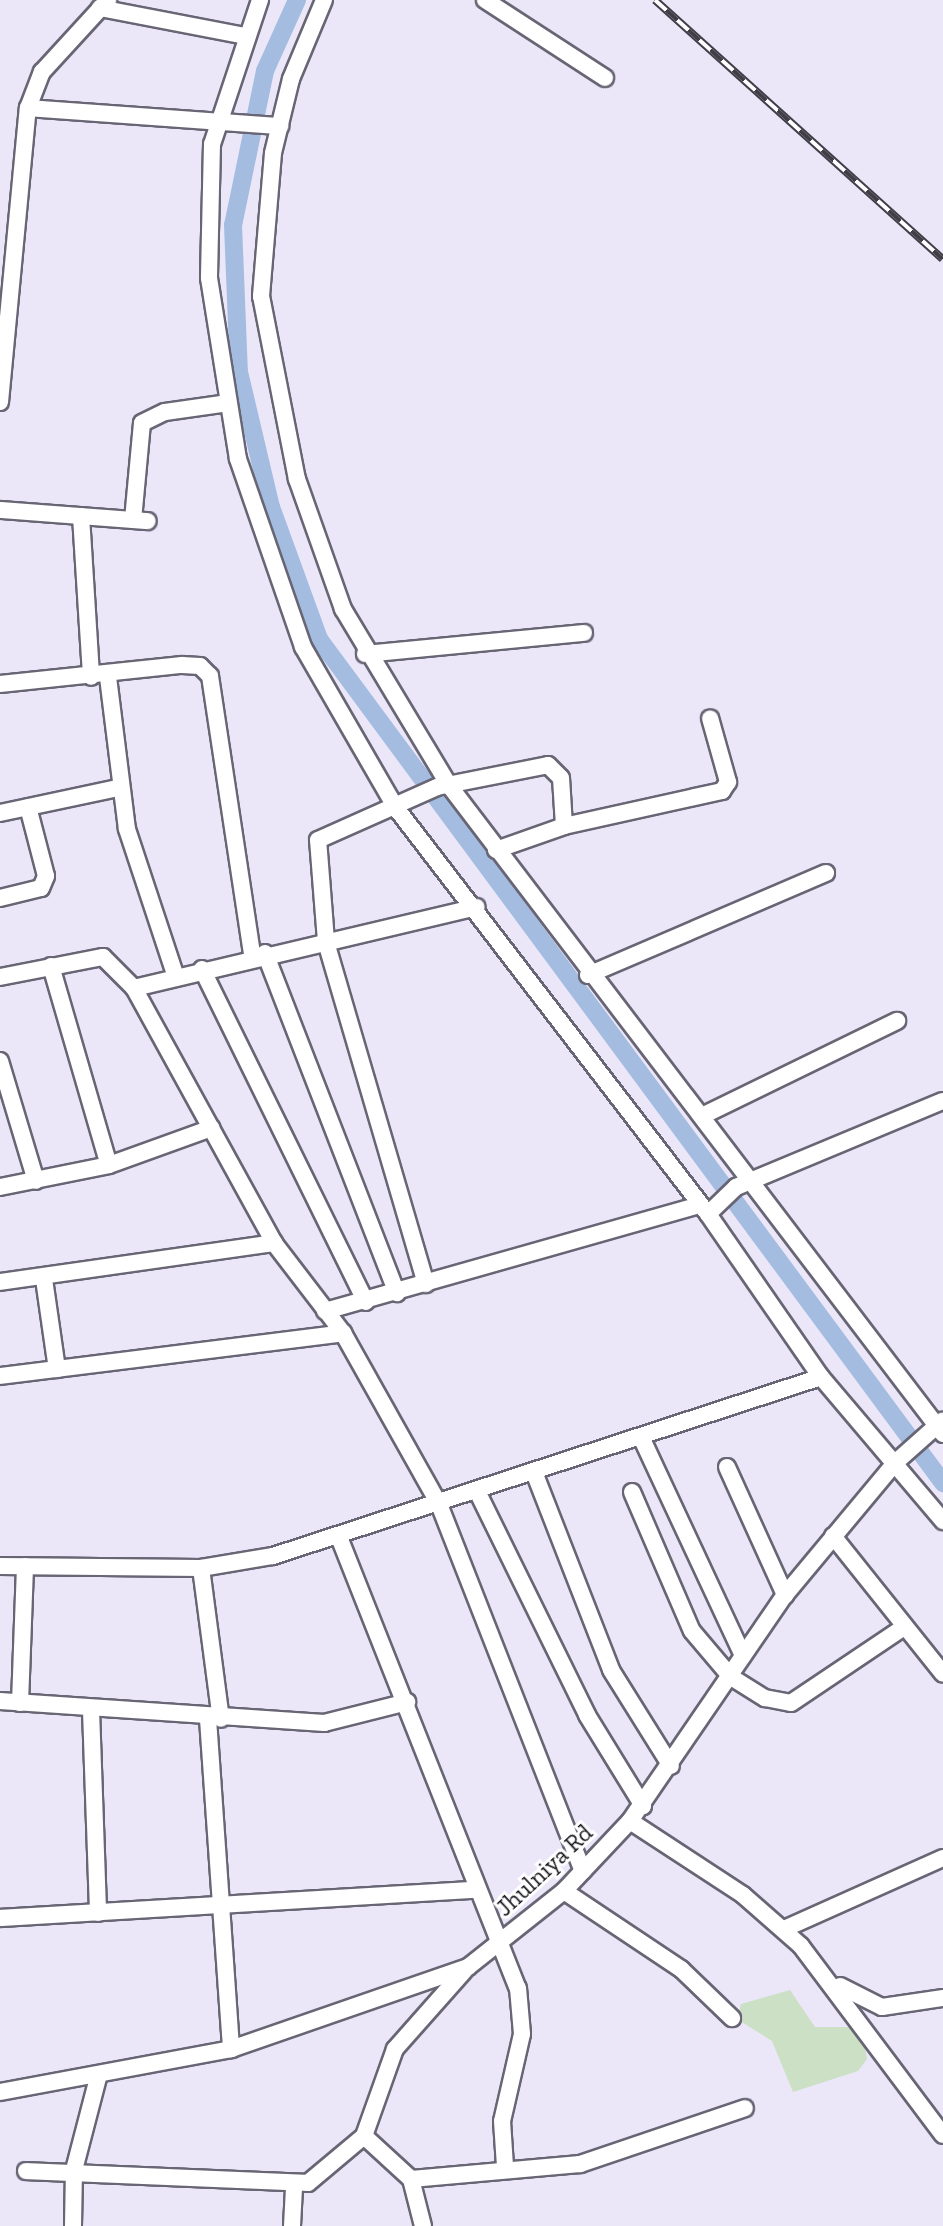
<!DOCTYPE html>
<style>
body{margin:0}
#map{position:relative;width:943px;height:2226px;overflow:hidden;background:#ebe7f9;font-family:"Zilla Slab",serif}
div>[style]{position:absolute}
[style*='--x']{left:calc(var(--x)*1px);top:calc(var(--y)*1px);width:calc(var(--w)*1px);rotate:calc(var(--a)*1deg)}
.green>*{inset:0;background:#cbe0c5}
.canal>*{height:18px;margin:-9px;padding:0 9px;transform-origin:9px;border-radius:9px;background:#a3bce0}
.roads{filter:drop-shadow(2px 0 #686574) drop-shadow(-2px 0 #686574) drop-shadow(0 2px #686574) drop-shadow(0 -2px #686574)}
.minor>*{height:16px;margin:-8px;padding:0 8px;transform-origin:8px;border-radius:8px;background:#fff}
.rail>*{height:8px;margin-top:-4px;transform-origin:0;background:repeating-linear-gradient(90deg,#fff 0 15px,#403e47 0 30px);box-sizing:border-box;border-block:2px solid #403e47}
span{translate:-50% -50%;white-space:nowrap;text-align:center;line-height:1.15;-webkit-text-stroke:6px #fff;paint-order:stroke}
.street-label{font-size:24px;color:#15141a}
</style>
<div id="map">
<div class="green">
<i style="clip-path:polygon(790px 1990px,815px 2027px,849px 2027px,864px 2041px,867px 2059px,858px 2071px,793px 2092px,772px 2041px,737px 2019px,741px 2004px)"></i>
</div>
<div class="canal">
<i style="--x:297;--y:0;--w:78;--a:114.3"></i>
<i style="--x:265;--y:71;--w:157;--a:101.7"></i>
<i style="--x:233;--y:225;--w:147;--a:87.7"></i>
<i style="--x:239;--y:372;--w:139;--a:76.7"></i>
<i style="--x:271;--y:507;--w:140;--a:70"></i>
<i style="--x:319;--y:639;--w:1050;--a:53.52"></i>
</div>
<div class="roads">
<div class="minor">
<i style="--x:260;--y:0;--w:152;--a:108.4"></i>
<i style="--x:212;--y:144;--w:134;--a:91.3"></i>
<i style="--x:209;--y:278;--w:183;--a:80.9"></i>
<i style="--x:238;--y:459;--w:199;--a:70.9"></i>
<i style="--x:303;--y:647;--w:186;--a:60"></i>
<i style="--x:396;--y:808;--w:512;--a:52.46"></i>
<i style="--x:708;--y:1214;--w:198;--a:55.3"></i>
<i style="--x:821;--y:1377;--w:189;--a:49.7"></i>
<i style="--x:324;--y:0;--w:86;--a:112.7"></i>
<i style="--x:291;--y:79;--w:76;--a:103.7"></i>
<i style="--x:273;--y:153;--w:144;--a:94.8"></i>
<i style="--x:261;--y:296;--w:187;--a:78.9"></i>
<i style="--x:297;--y:479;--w:138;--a:70.5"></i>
<i style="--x:343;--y:609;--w:204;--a:59"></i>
<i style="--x:448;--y:784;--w:817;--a:52.71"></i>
<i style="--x:485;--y:0;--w:143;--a:33"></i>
<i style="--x:100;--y:8;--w:148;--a:10.9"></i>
<i style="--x:28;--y:108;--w:253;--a:4.1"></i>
<i style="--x:0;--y:402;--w:295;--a:-84.6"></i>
<i style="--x:28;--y:108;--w:39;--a:-69"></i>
<i style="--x:42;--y:72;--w:98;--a:-47.5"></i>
<i style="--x:0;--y:510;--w:148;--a:4.3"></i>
<i style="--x:81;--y:516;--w:161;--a:86.4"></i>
<i style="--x:133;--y:520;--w:97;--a:-84.7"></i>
<i style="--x:142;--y:423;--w:25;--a:-26"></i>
<i style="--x:165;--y:412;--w:64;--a:-8.1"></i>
<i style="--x:365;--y:654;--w:220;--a:-5.5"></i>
<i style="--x:108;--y:677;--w:153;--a:82.9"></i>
<i style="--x:127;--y:829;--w:156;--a:71.7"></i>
<i style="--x:0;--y:684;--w:183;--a:-6"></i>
<i style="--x:182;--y:665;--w:18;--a:3"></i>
<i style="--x:200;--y:666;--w:14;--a:45"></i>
<i style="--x:210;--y:676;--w:281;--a:81.4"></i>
<i style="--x:0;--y:813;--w:121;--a:-12"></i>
<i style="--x:496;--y:850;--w:72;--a:-19.4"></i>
<i style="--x:564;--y:826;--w:162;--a:-12.5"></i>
<i style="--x:722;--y:791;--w:11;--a:-56"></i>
<i style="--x:728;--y:782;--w:66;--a:-105.7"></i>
<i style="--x:0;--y:898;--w:42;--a:-13.7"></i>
<i style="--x:41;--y:888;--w:13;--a:-67"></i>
<i style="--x:46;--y:876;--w:71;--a:-104.6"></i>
<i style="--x:265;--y:953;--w:365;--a:68.8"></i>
<i style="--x:51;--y:966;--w:207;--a:73.8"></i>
<i style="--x:202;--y:969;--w:371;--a:63.8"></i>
<i style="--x:588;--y:975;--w:259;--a:-23.2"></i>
<i style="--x:0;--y:977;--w:105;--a:-11"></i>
<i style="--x:103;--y:957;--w:44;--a:45"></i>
<i style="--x:134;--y:988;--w:291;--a:61.2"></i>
<i style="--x:274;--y:1243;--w:113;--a:52.5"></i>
<i style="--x:343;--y:1333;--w:196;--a:60.7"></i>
<i style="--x:439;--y:1504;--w:394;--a:68.6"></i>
<i style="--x:134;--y:988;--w:352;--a:-13.3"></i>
<i style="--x:0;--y:1061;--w:125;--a:73.3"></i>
<i style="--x:704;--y:1115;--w:215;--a:-26"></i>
<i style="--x:0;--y:1187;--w:111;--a:-11.4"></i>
<i style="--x:109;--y:1165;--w:109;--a:-19.9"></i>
<i style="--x:708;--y:1214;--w:39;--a:-44"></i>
<i style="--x:736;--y:1187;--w:224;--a:-22.6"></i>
<i style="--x:44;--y:1279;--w:91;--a:81.8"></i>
<i style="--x:0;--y:1282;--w:277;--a:-8.1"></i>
<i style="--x:426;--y:1284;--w:357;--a:-106.3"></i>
<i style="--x:326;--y:941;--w:101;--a:-94.5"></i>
<i style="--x:318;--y:840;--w:130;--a:-24"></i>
<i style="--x:437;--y:787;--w:113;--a:-11.2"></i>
<i style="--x:548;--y:765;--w:18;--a:45"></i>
<i style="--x:561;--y:778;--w:48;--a:86.4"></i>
<i style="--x:325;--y:1311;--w:390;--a:-15.8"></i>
<i style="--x:0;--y:1376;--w:346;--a:-7.1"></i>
<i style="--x:642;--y:1439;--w:239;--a:65"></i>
<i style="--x:727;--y:1467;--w:141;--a:65.6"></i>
<i style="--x:534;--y:1472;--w:212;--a:68.7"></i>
<i style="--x:611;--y:1670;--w:113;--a:58"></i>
<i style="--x:477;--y:1491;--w:250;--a:63.8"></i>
<i style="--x:587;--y:1715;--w:107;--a:58.4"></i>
<i style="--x:632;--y:1492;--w:151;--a:66.7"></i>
<i style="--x:692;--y:1631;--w:60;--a:49.7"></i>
<i style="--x:731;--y:1677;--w:40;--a:32"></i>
<i style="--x:765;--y:1698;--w:26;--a:11"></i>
<i style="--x:791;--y:1703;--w:136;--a:-33.9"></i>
<i style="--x:833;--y:1536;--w:176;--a:51.4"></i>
<i style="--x:339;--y:1537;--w:485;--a:68.4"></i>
<i style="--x:518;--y:1988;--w:46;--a:85"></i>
<i style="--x:522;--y:2034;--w:89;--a:102.9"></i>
<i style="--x:502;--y:2121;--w:45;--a:86.2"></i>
<i style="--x:0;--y:1566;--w:201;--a:0.6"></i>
<i style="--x:201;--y:1568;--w:73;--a:-9.5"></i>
<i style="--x:273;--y:1556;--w:576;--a:-18.09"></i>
<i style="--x:201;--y:1568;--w:152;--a:82.5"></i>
<i style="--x:0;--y:1701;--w:325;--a:3.9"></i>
<i style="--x:324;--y:1723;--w:86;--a:-14.2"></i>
<i style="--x:20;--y:1703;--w:137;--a:-87.9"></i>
<i style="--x:91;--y:1710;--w:203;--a:88"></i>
<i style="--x:208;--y:1719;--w:331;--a:86"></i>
<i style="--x:630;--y:1821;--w:135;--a:33.2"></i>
<i style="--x:743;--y:1895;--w:77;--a:41.3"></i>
<i style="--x:801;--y:1946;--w:236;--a:53.1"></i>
<i style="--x:564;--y:1891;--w:141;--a:33.7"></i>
<i style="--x:681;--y:1969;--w:71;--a:43.9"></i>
<i style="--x:0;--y:1918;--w:476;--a:-3.4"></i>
<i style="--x:784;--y:1929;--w:174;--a:-24.1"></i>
<i style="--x:840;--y:1986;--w:47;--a:26.6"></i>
<i style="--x:882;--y:2007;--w:62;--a:-8.4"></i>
<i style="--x:0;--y:2092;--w:235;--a:-10.5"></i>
<i style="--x:231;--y:2049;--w:251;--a:-19.1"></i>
<i style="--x:468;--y:1967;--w:122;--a:-38.4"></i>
<i style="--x:564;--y:1891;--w:96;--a:-46.7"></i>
<i style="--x:630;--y:1821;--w:274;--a:-55.6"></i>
<i style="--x:785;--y:1595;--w:173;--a:-50.2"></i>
<i style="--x:896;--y:1462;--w:62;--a:-41.7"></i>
<i style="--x:364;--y:2136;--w:64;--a:42.5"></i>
<i style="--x:411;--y:2179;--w:49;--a:75.7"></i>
<i style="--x:26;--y:2171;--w:282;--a:2.4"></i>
<i style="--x:308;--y:2183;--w:73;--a:-40"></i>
<i style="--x:364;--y:2136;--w:92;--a:-70.4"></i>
<i style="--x:395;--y:2049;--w:104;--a:-48.5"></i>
<i style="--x:411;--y:2179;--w:170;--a:-5.1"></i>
<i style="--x:580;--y:2164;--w:174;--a:-18.7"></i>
<i style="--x:73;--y:2226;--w:56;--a:-89"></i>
<i style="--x:74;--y:2170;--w:95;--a:-75.4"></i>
<i style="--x:292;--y:2226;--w:39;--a:-87"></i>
</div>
</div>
<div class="rail">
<i style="--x:655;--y:0;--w:387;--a:42"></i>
</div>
<div class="street-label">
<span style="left:544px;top:1870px;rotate:-43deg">Jhulniya Rd</span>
</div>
</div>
